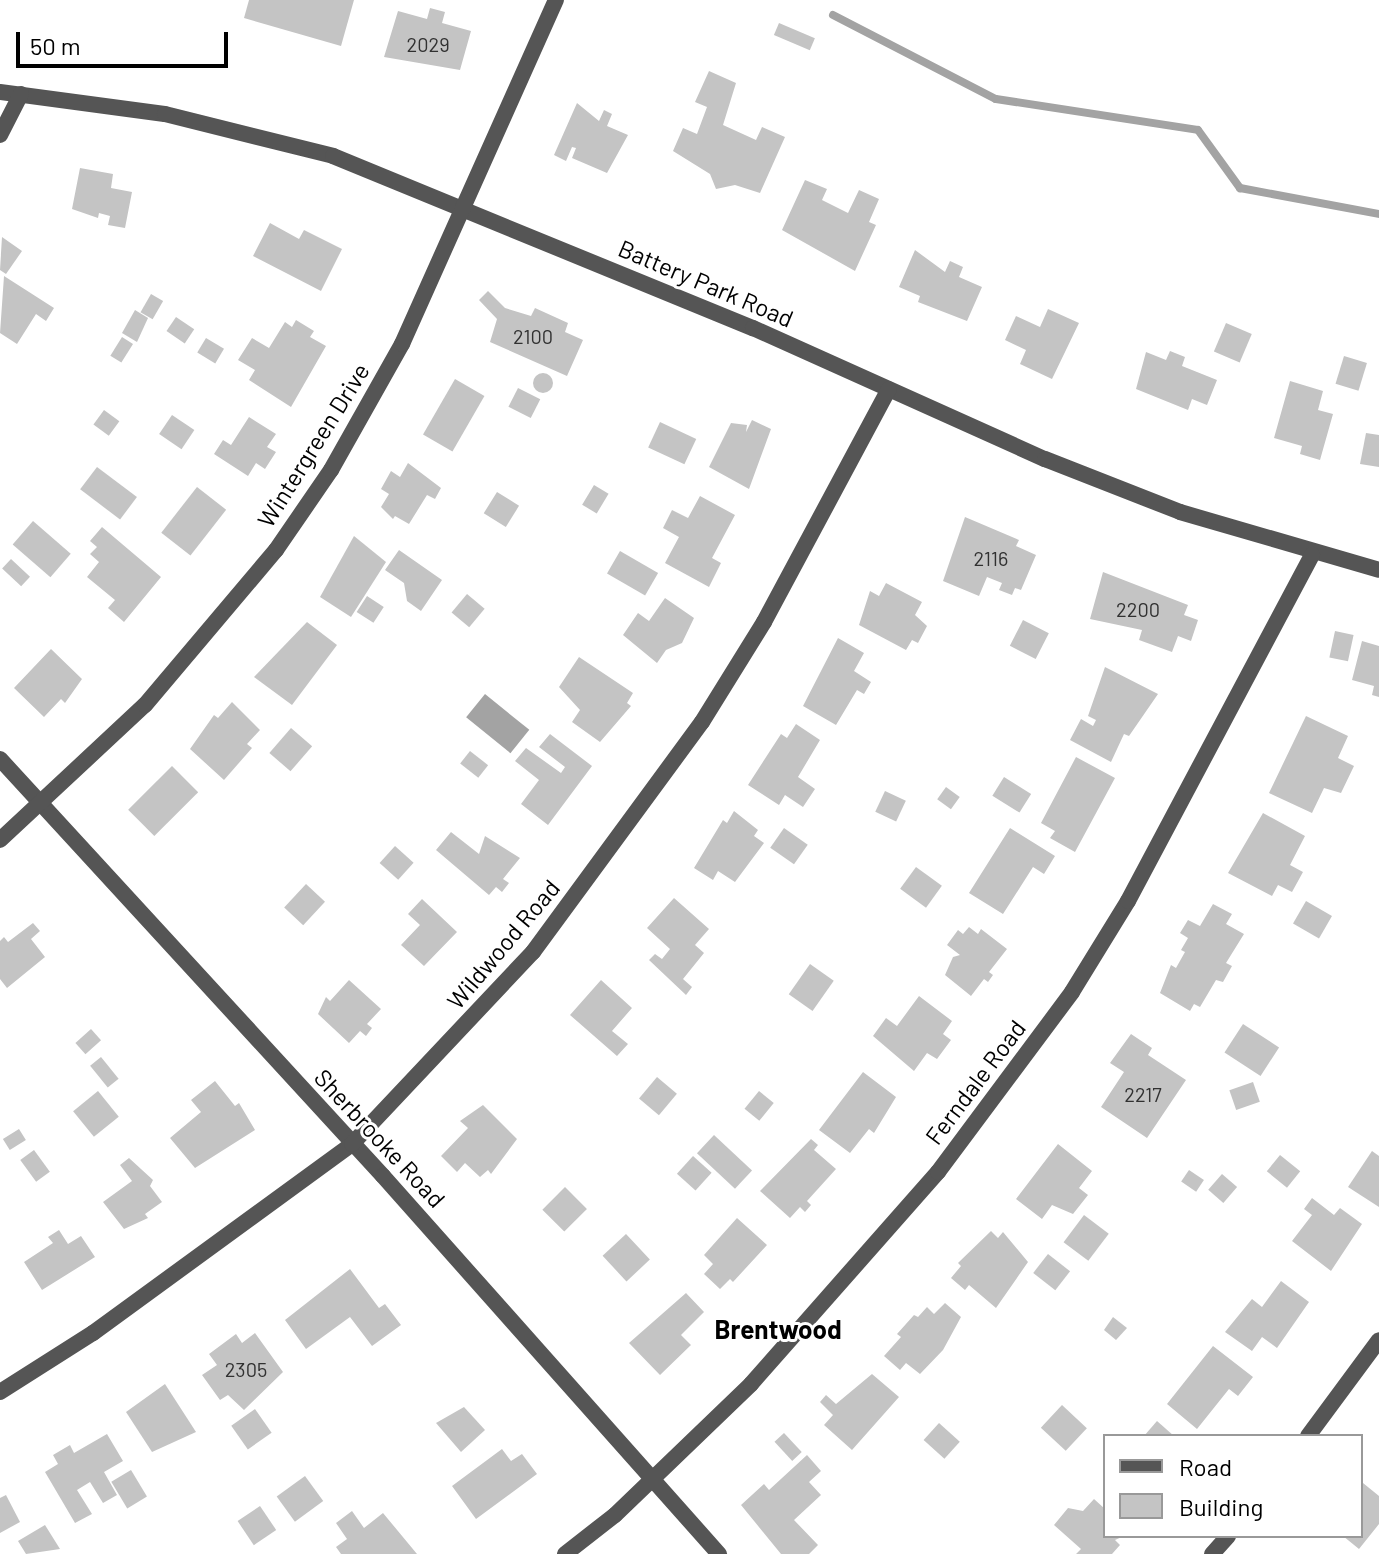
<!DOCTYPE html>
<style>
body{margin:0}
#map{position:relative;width:1379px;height:1554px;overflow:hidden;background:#fff;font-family:Barlow,sans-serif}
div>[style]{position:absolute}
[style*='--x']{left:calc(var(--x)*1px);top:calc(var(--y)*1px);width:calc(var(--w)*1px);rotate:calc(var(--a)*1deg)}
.water>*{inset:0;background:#a3a3a3;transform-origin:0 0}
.stream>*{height:8px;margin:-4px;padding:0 4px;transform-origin:4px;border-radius:4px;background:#a3a3a3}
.building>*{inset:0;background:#c4c4c4;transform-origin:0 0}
.round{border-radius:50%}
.minor>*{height:16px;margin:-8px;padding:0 8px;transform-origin:8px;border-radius:8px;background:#555}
span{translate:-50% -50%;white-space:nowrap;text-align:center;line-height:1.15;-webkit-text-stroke:6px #fff;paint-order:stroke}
.number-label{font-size:20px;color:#313131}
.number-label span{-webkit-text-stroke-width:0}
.street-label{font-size:24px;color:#000}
.neighbourhood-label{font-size:26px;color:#000;font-weight:700}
.legend{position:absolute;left:1103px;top:1434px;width:260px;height:104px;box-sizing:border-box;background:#fff;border:2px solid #999;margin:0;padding:10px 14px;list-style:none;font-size:24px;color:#000}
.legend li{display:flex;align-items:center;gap:16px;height:40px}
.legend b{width:40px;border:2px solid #999}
.scale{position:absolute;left:16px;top:32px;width:212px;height:36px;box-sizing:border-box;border:4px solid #000;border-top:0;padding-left:10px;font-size:24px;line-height:28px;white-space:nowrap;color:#000;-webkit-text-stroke:6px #fff;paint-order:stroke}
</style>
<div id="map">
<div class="water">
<i style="left:485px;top:694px;width:57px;height:30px;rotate:39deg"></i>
</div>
<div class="stream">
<i style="--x:833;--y:15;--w:183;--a:27.3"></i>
<i style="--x:996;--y:99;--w:204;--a:8.7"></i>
<i style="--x:1198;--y:130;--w:72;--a:54.1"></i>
<i style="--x:1240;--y:188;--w:141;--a:10.6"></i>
</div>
<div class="building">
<i style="clip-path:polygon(249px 0,354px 0,341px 46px,244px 18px)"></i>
<i style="clip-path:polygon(430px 8px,445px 12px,442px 23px,471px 31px,460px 70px,384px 57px,398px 11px,427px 19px)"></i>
<i style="left:779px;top:23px;width:39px;height:13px;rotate:23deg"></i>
<i style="clip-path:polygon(709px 71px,736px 83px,723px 125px,756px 140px,762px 127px,785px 137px,760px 193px,735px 185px,716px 189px,710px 174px,673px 151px,683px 128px,697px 134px,707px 107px,695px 102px)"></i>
<i style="clip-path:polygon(577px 103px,599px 121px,604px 110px,612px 114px,607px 126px,628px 135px,607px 173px,572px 158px,576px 148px,572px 147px,566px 161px,554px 155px)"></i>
<i style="clip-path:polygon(80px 168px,113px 174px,111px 188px,132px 192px,125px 228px,108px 225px,110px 216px,99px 213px,98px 218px,72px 209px)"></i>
<i style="clip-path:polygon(805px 180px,827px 189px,822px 200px,848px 213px,859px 190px,879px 199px,869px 222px,876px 225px,855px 271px,782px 230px)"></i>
<i style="clip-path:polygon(270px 223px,299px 239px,304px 230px,342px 249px,321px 291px,253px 256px)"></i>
<i style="clip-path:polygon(2px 237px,22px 251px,6px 274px,0 270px)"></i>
<i style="clip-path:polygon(915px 250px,945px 272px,950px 261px,963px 267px,959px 277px,982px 287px,967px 321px,918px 302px,920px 296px,899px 287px)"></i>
<i style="clip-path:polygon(4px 276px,54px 308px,46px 321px,36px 314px,17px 344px,0 333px)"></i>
<i style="clip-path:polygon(488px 291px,505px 308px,531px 316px,535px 308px,568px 323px,565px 332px,583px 340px,567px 376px,490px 342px,497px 319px,479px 300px)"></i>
<i style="left:151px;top:294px;width:14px;height:21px;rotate:30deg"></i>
<i style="clip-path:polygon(1048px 309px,1079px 323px,1052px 379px,1020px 364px,1026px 350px,1005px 340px,1016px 316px,1040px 327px)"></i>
<i style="clip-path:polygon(135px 310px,148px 318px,137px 342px,122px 333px)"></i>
<i style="left:176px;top:317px;width:22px;height:17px;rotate:34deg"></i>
<i style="clip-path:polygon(296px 320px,314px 331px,310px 337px,326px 346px,291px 407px,249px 380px,255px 370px,238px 360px,252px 338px,269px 348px,285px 322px,292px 327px)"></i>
<i style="left:1226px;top:323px;width:28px;height:31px;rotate:23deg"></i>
<i style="left:122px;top:337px;width:13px;height:22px;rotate:32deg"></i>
<i style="left:206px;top:338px;width:21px;height:17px;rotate:31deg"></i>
<i style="clip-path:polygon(1170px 351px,1185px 357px,1182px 366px,1217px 380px,1207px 405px,1192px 399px,1188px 410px,1136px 389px,1146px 352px,1166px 360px)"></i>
<i style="left:1344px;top:356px;width:24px;height:29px;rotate:17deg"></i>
<i class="round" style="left:533px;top:373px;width:20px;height:20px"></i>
<i style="left:455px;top:379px;width:34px;height:64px;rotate:30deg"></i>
<i style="clip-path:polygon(1290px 381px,1323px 391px,1318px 410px,1333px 414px,1320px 460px,1300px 454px,1302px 446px,1274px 438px)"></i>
<i style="left:518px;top:388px;width:25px;height:21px;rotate:27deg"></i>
<i style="left:104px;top:410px;width:19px;height:18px;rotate:36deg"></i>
<i style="left:172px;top:415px;width:27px;height:23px;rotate:34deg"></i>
<i style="clip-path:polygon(249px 417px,276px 434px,267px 447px,276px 452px,265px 469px,256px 463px,248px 476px,214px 454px,223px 440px,231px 445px)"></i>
<i style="clip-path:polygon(752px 420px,771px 429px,749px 489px,709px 467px,731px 423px,747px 425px,746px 432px)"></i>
<i style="left:660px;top:422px;width:40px;height:28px;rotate:25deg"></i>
<i style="clip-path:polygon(1366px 433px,1379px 435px,1379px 467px,1360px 464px)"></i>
<i style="clip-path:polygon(408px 463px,441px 488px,435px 499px,427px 495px,409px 524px,395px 516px,393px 519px,381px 507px,389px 494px,381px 489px,391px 471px,400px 477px)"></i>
<i style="left:97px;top:467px;width:50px;height:28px;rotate:37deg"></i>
<i style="left:594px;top:485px;width:17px;height:23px;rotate:31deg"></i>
<i style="left:197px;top:487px;width:37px;height:58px;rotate:38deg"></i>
<i style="left:497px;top:492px;width:26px;height:25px;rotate:32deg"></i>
<i style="clip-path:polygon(700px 496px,735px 515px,712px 558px,721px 563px,709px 587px,665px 563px,679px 537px,663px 528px,672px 510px,688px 518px)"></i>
<i style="clip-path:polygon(965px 517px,1019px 540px,1016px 546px,1036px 555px,1021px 590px,1015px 588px,1012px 595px,999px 590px,1002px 583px,987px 577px,979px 596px,943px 581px)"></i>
<i style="left:33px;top:521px;width:50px;height:31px;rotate:41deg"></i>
<i style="clip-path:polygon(102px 527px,161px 577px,124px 622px,108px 608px,115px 600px,87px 577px,99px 562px,90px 554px,97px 547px,90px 541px)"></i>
<i style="clip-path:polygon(354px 536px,386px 562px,351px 617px,320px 597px)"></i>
<i style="clip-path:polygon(399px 550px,442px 580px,421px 611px,407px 601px,404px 583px,385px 570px)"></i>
<i style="left:620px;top:551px;width:44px;height:26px;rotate:30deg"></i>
<i style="left:11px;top:559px;width:26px;height:13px;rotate:43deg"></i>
<i style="clip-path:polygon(1103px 572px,1188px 605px,1184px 615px,1198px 620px,1191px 641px,1178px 636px,1172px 652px,1139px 640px,1142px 630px,1090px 619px)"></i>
<i style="clip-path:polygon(886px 583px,922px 602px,915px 615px,927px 626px,918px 643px,912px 640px,906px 650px,859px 625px,870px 591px,879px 596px)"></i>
<i style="left:467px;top:594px;width:23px;height:24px;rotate:40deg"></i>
<i style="left:367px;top:596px;width:20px;height:19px;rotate:33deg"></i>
<i style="clip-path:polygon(665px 598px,694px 618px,682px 643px,666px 650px,657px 663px,623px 635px,638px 613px,649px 621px)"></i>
<i style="left:1023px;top:620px;width:29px;height:29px;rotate:27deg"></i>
<i style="clip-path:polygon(307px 622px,337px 645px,292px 705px,254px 677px)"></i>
<i style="left:1335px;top:631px;width:19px;height:27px;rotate:12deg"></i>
<i style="clip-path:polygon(838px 638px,864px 653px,854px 671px,871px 682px,864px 694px,857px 690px,836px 725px,803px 706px)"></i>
<i style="clip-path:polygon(1362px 641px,1379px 646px,1379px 697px,1372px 695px,1374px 686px,1352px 680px)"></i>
<i style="clip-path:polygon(51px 649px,82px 679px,65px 703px,61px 699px,44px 717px,14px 688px)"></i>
<i style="clip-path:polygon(579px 657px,633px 693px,627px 703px,631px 706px,600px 742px,572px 722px,580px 710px,559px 687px)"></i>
<i style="clip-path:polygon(1105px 667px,1158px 694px,1129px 736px,1124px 734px,1111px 762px,1070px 740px,1081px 719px,1093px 726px,1096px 720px,1088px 716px)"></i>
<i style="clip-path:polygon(232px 702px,260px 730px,247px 744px,252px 748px,224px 780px,190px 749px,214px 715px,218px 718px)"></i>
<i style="clip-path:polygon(1306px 716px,1348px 736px,1338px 758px,1354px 766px,1341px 793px,1324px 788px,1312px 813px,1269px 793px)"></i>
<i style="clip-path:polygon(796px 724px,820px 740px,798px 777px,815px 789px,803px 807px,785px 795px,779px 805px,748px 785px,781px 734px,787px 738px)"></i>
<i style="left:291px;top:728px;width:28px;height:33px;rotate:41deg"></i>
<i style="clip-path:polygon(550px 734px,592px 766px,548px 825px,521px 804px,539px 780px,515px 761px,526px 748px,561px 773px,565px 767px,539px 747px)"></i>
<i style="left:470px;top:751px;width:23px;height:16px;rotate:38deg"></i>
<i style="clip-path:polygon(1076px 757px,1115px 778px,1075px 852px,1050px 838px,1055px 831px,1041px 823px)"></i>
<i style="left:172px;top:766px;width:37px;height:62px;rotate:45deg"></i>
<i style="left:1004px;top:777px;width:32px;height:22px;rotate:32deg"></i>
<i style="left:946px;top:787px;width:17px;height:15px;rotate:36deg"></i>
<i style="left:885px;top:791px;width:23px;height:23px;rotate:25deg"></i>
<i style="clip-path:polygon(734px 811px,758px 830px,754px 836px,764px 843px,735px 882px,718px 871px,713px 880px,694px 868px,723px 820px,727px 823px)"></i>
<i style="clip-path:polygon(1263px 813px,1305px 836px,1290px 865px,1303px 872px,1292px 892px,1278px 885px,1272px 896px,1228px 873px)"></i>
<i style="left:784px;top:828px;width:29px;height:24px;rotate:35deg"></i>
<i style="clip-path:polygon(1010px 828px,1055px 856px,1044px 874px,1033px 867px,1003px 914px,969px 893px)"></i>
<i style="clip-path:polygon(451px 832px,479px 854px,485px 836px,520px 858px,503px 879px,509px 883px,502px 892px,496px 887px,489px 895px,436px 850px)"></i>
<i style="left:395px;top:846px;width:25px;height:23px;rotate:42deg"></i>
<i style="left:916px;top:867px;width:32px;height:27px;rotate:36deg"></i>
<i style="left:306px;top:884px;width:26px;height:32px;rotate:43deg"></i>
<i style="clip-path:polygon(674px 898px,709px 929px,695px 945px,704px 953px,683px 979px,692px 987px,686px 995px,649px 960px,655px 954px,662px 959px,670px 949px,647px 928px)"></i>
<i style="clip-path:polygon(422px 899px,457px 932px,424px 966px,401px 945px,420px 925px,408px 914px)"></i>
<i style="left:1306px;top:901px;width:30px;height:26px;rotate:30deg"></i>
<i style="clip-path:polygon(1213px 904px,1232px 914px,1226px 924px,1244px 934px,1226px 963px,1232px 966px,1223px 982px,1216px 980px,1200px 1007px,1194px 1004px,1190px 1011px,1160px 993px,1171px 965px,1176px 968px,1185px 952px,1181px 950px,1188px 938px,1180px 933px,1188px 920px,1200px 926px)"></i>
<i style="clip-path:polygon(33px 923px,40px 931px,31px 939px,45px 957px,7px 988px,0 979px,0 941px,4px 937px,8px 942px)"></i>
<i style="clip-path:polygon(969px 927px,978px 934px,981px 929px,1007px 949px,989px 972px,993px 975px,988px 982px,984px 979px,971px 996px,945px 975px,953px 957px,960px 955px,947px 945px,958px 930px,963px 934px)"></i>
<i style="left:810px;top:964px;width:29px;height:37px;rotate:35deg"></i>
<i style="clip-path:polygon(349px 980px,381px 1009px,367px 1024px,372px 1028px,366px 1036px,360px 1031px,349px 1043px,318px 1014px,326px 997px,330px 1001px)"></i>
<i style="clip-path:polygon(601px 980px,632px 1008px,612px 1031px,628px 1044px,617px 1056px,570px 1015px)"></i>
<i style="clip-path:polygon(919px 996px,952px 1021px,943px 1034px,951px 1040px,937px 1059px,927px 1053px,914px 1071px,873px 1036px,886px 1018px,897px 1026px)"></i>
<i style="left:1243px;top:1024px;width:43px;height:34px;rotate:33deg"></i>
<i style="left:91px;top:1029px;width:15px;height:21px;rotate:48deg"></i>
<i style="clip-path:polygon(1131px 1034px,1152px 1048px,1148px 1055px,1186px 1080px,1147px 1138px,1101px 1107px,1124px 1072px,1110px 1063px)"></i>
<i style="left:101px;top:1057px;width:28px;height:14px;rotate:51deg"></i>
<i style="clip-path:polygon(863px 1072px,896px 1097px,874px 1133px,869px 1129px,850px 1153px,819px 1130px)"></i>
<i style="left:657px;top:1077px;width:26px;height:28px;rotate:40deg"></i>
<i style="clip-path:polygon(215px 1081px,235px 1106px,239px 1103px,255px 1130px,195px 1168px,170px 1138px,201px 1112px,191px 1100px)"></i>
<i style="left:1253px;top:1082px;width:21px;height:25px;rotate:71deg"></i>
<i style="left:98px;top:1091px;width:33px;height:32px;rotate:51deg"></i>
<i style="left:759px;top:1091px;width:19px;height:23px;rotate:39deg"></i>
<i style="clip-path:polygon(483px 1105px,517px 1139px,491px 1174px,488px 1170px,480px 1177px,465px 1163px,457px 1172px,441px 1156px,468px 1128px,460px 1121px)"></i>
<i style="left:19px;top:1129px;width:13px;height:19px;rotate:58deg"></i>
<i style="left:714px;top:1135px;width:52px;height:25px;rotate:43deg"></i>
<i style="clip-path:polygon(811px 1139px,818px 1145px,814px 1150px,836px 1169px,807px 1201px,811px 1205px,805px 1212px,800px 1207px,790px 1218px,760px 1191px)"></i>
<i style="clip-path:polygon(1058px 1144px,1092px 1171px,1079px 1188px,1088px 1195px,1073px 1214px,1052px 1205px,1042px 1219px,1016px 1199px)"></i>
<i style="left:34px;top:1150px;width:27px;height:17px;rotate:54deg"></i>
<i style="clip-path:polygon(1372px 1151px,1379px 1156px,1379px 1207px,1348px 1187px)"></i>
<i style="left:1280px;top:1155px;width:26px;height:21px;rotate:39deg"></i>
<i style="left:693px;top:1156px;width:25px;height:24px;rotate:42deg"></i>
<i style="clip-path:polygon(129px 1158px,153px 1180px,150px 1186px,162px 1202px,145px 1214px,148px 1218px,124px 1229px,103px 1202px,132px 1181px,120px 1165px)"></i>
<i style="left:1189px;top:1170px;width:18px;height:14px;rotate:34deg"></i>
<i style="left:1222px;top:1174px;width:20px;height:21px;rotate:41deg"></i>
<i style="left:565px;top:1187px;width:31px;height:32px;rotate:45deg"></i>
<i style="clip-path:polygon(1312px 1198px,1334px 1215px,1340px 1208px,1362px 1224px,1331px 1271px,1292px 1241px,1312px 1215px,1304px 1209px)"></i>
<i style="left:1084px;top:1215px;width:31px;height:34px;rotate:37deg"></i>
<i style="clip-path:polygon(737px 1218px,767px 1245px,733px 1282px,730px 1279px,720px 1289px,704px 1274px,713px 1264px,704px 1255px)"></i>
<i style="clip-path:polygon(59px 1230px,68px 1244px,81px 1236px,95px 1257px,42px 1290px,24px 1262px,53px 1243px,48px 1237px)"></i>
<i style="clip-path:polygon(991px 1231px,998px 1238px,1003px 1232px,1028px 1262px,996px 1308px,969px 1285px,965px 1290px,951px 1278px,961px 1266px,958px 1263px)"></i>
<i style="left:626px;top:1234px;width:35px;height:32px;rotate:47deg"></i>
<i style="left:1048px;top:1254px;width:28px;height:24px;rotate:38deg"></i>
<i style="clip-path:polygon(350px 1269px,379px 1308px,385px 1304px,401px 1325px,372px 1346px,350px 1317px,306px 1349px,285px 1320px)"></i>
<i style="clip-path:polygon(1281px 1281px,1309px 1302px,1277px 1348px,1262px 1337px,1252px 1351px,1225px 1332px,1252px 1299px,1262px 1307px)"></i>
<i style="clip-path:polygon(686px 1293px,704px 1312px,681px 1335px,691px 1345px,660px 1375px,629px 1343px)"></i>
<i style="clip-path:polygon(945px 1303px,961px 1317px,943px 1350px,920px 1374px,906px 1363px,900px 1370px,884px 1356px,901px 1337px,897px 1334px,914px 1315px,918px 1317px,927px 1307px,934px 1314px)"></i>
<i style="clip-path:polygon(1113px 1317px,1127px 1328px,1116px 1340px,1104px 1330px)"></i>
<i style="clip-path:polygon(255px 1333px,283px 1372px,244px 1410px,228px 1395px,220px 1400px,202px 1375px,217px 1365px,209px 1354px,236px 1334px,242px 1343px)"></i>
<i style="clip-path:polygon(1213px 1346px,1253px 1377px,1238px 1396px,1229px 1389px,1197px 1429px,1167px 1404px)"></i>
<i style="clip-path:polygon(872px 1374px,899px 1397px,852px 1450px,824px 1425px,833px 1415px,820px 1402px,826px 1395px,836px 1404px)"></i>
<i style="clip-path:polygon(165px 1384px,196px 1432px,152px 1452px,126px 1412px)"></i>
<i style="left:1062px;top:1405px;width:34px;height:31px;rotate:43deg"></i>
<i style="clip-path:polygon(464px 1407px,485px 1430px,461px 1452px,436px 1423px)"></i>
<i style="left:255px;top:1409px;width:29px;height:29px;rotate:55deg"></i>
<i style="clip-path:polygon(1157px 1421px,1174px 1436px,1144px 1436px)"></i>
<i style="left:939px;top:1423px;width:28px;height:23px;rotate:42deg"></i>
<i style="left:784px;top:1433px;width:26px;height:13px;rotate:47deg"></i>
<i style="clip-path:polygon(107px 1434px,123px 1461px,104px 1472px,117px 1495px,103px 1503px,90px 1482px,77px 1490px,92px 1514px,75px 1523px,45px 1472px,58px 1464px,53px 1455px,70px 1445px,74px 1453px)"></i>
<i style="clip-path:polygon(502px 1449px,511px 1461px,522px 1454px,537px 1474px,476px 1519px,452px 1486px)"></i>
<i style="clip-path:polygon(807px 1455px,821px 1471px,809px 1482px,821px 1495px,794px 1520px,818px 1545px,809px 1554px,781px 1554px,741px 1505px,764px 1484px,769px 1490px)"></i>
<i style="left:131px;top:1470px;width:31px;height:23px;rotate:59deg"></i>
<i style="left:305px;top:1476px;width:31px;height:35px;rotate:54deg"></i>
<i style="clip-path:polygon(1363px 1483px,1379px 1496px,1379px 1524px,1359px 1549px,1343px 1536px,1361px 1536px)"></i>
<i style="clip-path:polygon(6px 1495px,20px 1522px,0 1533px,0 1498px)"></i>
<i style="clip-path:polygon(1094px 1499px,1105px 1509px,1105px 1536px,1124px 1536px,1115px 1540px,1120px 1545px,1112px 1554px,1076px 1554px,1081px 1549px,1054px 1525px,1068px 1508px,1083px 1511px)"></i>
<i style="left:260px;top:1506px;width:29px;height:27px;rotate:56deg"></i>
<i style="clip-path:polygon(352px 1511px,364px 1528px,383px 1513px,417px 1554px,341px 1554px,336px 1547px,347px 1539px,336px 1523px)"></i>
<i style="clip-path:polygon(45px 1525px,60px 1549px,26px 1554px,18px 1541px)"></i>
</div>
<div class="minor">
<i style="--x:0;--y:92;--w:166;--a:7.6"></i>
<i style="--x:165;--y:114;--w:173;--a:14"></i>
<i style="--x:333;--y:156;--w:454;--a:22.3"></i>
<i style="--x:753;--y:328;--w:320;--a:24.2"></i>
<i style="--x:1045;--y:459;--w:145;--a:21.4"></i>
<i style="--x:1180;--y:512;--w:207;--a:16.2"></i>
<i style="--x:0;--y:135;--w:46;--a:-62.9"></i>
<i style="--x:0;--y:759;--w:566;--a:47.43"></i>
<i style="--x:383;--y:1176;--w:506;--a:48.37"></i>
<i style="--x:0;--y:840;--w:198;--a:-43"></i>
<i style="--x:145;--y:705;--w:203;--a:-49.8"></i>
<i style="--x:276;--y:550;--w:97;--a:-55.5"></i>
<i style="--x:331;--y:470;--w:145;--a:-60.6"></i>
<i style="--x:402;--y:344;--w:377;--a:-65.9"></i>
<i style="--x:0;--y:1392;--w:110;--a:-32.4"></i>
<i style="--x:93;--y:1333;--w:321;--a:-36.1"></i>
<i style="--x:352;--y:1144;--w:264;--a:-46.7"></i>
<i style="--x:533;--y:952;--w:285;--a:-53.7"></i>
<i style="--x:702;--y:722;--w:118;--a:-58.2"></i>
<i style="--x:764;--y:622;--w:264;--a:-61.8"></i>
<i style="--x:1308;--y:1436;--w:119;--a:-53.5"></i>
<i style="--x:565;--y:1554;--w:63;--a:-38"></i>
<i style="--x:615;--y:1515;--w:189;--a:-43.9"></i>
<i style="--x:751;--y:1384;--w:283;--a:-48.6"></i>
<i style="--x:938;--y:1172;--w:224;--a:-53.3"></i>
<i style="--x:1072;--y:992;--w:107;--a:-58.4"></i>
<i style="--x:1128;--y:901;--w:392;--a:-62"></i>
<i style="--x:1212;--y:1554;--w:24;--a:-48"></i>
</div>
<div class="number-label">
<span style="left:428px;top:44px">2029</span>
<span style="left:533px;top:336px">2100</span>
<span style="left:991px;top:558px">2116</span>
<span style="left:1138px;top:609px">2200</span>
<span style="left:1143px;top:1094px">2217</span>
<span style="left:246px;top:1369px">2305</span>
</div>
<div class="street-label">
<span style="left:706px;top:283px;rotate:23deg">Battery Park Road</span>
<span style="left:313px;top:445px;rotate:-58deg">Wintergreen Drive</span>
<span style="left:503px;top:944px;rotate:-50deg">Wildwood Road</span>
<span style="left:975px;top:1082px;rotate:-53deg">Ferndale Road</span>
<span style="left:380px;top:1138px;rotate:47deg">Sherbrooke Road</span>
</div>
<div class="neighbourhood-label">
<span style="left:778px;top:1329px">Brentwood</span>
</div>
<ul class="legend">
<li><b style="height:10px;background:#555"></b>Road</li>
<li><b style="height:22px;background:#c4c4c4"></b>Building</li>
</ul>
<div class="scale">50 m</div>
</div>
